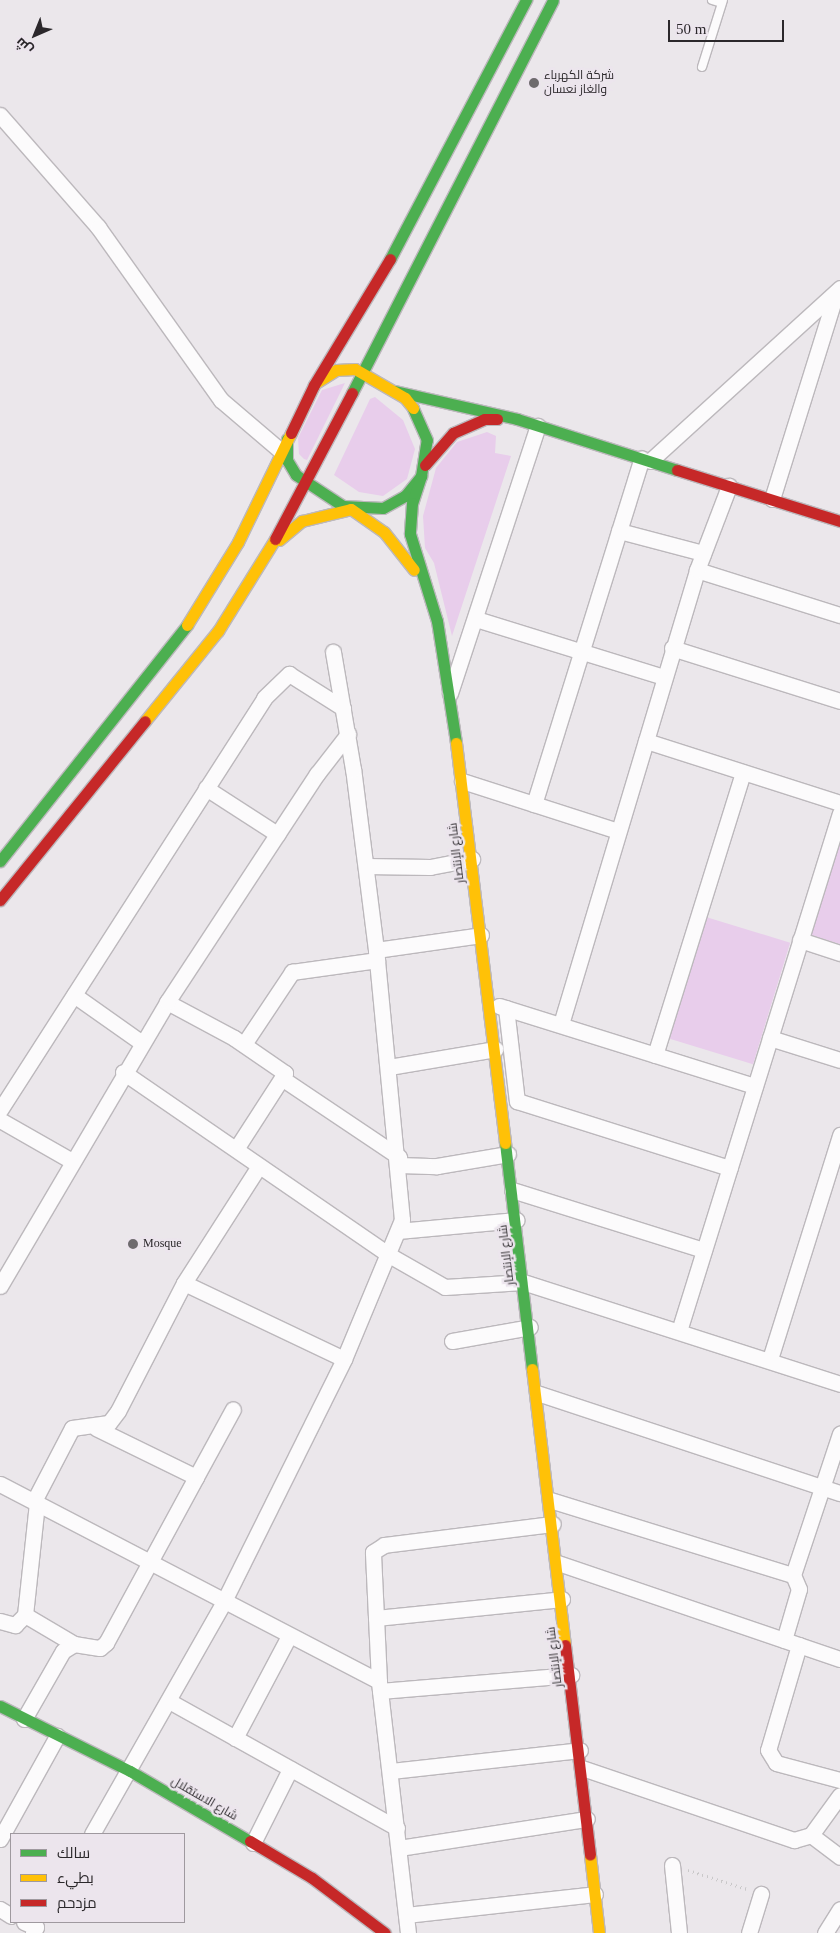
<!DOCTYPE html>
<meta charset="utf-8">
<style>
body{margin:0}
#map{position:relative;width:840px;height:1933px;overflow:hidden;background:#ebe7eb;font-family:"Times New Roman",Cairo,serif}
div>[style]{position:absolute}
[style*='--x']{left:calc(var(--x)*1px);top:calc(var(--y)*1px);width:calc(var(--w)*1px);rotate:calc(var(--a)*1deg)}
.green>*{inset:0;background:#e8cdeb;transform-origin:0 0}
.path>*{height:2.5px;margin-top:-1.25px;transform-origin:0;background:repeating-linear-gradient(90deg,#c9c8c9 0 1px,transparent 0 5px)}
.roads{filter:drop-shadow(1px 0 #bcb8bc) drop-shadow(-1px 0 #bcb8bc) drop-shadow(0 1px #bcb8bc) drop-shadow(0 -1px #bcb8bc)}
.lane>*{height:8px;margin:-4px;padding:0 4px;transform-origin:4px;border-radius:4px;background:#fcfbfc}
.street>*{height:15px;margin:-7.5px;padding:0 7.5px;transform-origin:7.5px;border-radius:7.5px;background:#fcfbfc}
.fast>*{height:11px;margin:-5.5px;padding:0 5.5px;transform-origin:5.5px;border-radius:5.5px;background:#4caf50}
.slow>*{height:11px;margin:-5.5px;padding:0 5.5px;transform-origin:5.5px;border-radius:5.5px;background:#ffc107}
.jam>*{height:11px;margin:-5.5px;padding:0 5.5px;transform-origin:5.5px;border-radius:5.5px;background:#c62828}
.dots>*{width:14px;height:14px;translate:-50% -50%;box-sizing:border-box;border:2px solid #ece5ed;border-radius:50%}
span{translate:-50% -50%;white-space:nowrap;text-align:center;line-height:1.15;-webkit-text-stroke:5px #ece5ed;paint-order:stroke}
.poi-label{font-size:12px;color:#2b282b}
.left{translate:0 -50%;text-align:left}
.street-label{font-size:12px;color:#2b282b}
.legend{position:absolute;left:10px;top:1833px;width:175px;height:90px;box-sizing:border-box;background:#ece5ed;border:1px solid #9f999f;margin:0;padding:6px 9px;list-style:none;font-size:15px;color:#2b282b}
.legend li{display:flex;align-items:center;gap:10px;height:25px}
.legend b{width:25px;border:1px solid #9f999f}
.north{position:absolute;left:10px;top:10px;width:50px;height:50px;-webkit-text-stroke:4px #ece5ed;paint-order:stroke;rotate:224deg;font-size:14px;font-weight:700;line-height:20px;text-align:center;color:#2b282b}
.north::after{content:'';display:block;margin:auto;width:18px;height:22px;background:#2b282b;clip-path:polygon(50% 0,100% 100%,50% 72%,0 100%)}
.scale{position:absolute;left:668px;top:20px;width:116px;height:22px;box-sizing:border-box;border:2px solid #2b282b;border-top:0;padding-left:6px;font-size:15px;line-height:18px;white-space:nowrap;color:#2b282b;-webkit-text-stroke:4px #ece5ed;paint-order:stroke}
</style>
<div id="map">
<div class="green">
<i style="clip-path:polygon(345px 383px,307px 460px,304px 459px,299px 454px,298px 438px,322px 390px)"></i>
<i style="clip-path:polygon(375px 397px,403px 420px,415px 449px,407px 479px,383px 496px,359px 492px,334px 475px,370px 399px)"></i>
<i style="clip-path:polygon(487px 432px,496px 436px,495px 453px,511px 456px,452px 636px,434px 563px,425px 548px,423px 516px,436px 468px,457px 442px)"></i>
<i style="clip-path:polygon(840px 842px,840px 944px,811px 935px)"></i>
<i style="left:706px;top:917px;width:88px;height:127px;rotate:17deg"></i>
</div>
<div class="path">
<i style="--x:688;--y:1870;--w:62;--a:17.9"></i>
</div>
<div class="roads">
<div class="lane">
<i style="--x:712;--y:0;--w:10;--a:17"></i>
<i style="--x:702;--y:67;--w:70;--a:-72.6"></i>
</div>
<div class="street">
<i style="--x:0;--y:115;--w:149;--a:48.8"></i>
<i style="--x:98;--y:227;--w:212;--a:54.6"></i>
<i style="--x:221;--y:400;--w:79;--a:40.4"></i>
<i style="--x:650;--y:461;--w:257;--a:-42.3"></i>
<i style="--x:772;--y:499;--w:216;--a:-72.7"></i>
<i style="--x:619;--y:531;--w:87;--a:14.7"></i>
<i style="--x:697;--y:570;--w:150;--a:17.5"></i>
<i style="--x:476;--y:619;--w:196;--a:17.2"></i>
<i style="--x:672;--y:648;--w:176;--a:17.5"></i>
<i style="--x:450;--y:693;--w:281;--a:-71.8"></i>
<i style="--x:646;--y:741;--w:204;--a:17.7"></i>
<i style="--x:462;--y:781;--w:164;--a:17.8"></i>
<i style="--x:206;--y:788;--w:85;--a:32.9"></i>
<i style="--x:534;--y:804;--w:362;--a:-72.7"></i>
<i style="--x:366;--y:866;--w:64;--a:0.9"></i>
<i style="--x:430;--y:867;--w:43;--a:-10.8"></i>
<i style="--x:800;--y:940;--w:42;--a:18"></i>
<i style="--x:376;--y:950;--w:106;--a:-8.1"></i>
<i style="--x:74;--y:995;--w:83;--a:35.2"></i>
<i style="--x:167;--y:1002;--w:76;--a:28.2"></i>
<i style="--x:234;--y:1038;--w:62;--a:34.5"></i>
<i style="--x:285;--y:1073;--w:90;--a:122.8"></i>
<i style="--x:499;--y:1006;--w:268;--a:17.4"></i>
<i style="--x:506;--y:1008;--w:94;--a:83.3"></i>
<i style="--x:517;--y:1101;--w:223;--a:17.5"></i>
<i style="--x:561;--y:1024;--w:474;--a:-73.3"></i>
<i style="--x:697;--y:570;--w:90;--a:-69.1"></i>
<i style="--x:770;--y:1038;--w:73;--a:17.4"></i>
<i style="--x:244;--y:1044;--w:87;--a:-56.3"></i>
<i style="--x:292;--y:972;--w:86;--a:-8"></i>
<i style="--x:655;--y:1055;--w:296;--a:-72.7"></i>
<i style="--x:389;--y:1067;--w:108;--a:-9.6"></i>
<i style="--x:123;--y:1072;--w:323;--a:34.5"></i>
<i style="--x:389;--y:1255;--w:64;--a:29.7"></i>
<i style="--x:445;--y:1287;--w:78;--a:-3.7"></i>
<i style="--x:523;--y:1282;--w:333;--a:17.8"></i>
<i style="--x:283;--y:1079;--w:140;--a:33.9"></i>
<i style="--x:0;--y:1110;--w:489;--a:-57.3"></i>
<i style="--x:264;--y:698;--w:35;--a:-44"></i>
<i style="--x:289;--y:674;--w:64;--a:32.2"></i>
<i style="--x:0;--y:1120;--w:83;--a:29.7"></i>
<i style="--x:399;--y:1165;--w:38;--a:2"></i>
<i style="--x:437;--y:1166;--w:72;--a:-9.6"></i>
<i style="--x:259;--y:1166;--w:139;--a:122.7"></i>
<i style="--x:184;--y:1283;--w:177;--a:25.4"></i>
<i style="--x:512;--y:1190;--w:201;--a:17.4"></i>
<i style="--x:398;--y:1231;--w:119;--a:-5.3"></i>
<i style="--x:0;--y:1286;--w:329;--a:-59.5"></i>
<i style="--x:167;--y:1002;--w:273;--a:-56.7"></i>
<i style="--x:317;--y:774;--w:51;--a:-52.2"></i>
<i style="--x:679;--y:1331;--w:542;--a:-72.73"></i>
<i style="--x:452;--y:1341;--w:79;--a:-10.2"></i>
<i style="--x:770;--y:1359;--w:235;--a:-72.6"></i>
<i style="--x:537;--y:1393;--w:319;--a:18.3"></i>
<i style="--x:196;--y:1477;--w:77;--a:-61.4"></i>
<i style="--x:0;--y:1484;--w:427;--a:27.5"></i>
<i style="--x:550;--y:1500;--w:254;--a:17.2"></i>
<i style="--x:793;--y:1575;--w:149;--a:-71.6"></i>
<i style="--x:34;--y:1501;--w:82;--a:-62.5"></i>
<i style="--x:72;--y:1428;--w:37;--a:-8"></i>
<i style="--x:109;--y:1423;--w:15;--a:-53"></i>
<i style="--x:118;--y:1411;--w:144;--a:-62.7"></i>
<i style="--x:558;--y:1563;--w:298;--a:18.8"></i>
<i style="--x:25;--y:1615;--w:57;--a:30.6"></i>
<i style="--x:376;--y:1618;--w:187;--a:-5.8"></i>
<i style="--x:0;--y:1621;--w:16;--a:15"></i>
<i style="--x:15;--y:1625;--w:14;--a:-45"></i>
<i style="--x:25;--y:1615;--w:114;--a:-83.9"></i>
<i style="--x:784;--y:1640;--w:53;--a:-73.6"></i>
<i style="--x:799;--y:1589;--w:15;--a:-113"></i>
<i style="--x:799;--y:1645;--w:109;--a:106.4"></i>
<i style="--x:768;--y:1750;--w:15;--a:58"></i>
<i style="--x:776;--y:1763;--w:66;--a:14.9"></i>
<i style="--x:380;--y:1691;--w:192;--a:-4.8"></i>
<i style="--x:169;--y:1701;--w:261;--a:29.1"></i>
<i style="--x:24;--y:1719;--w:78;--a:-60.2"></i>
<i style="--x:63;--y:1651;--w:13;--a:-32"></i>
<i style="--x:74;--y:1644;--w:26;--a:9"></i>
<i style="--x:100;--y:1648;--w:8;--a:-40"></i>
<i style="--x:106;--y:1643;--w:189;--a:-61.5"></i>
<i style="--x:196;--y:1477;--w:111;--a:-153.9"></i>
<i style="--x:235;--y:1738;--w:115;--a:-62.1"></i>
<i style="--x:582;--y:1768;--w:224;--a:18.8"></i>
<i style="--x:794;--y:1840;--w:18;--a:-16"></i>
<i style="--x:811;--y:1835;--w:49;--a:-54.1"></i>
<i style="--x:391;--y:1771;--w:190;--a:-6.3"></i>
<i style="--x:92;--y:1834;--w:266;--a:-60.4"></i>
<i style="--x:223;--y:1603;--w:272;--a:-63.6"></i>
<i style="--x:344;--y:1359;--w:151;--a:-67.4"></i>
<i style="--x:402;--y:1220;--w:271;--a:-95.5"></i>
<i style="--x:376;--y:950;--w:182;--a:-97.2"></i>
<i style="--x:353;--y:769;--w:119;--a:-99.7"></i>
<i style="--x:811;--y:1835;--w:36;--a:37"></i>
<i style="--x:0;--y:1839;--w:118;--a:-61"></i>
<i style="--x:253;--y:1843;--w:83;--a:-63.4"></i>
<i style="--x:399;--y:1848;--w:190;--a:-8.8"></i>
<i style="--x:672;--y:1865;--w:68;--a:84.1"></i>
<i style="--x:0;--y:1909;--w:13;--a:32"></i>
<i style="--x:406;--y:1915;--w:190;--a:-6.3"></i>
<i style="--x:24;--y:1922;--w:13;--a:23"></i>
<i style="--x:36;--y:1927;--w:7;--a:117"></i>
<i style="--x:408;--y:1933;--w:254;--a:-96.6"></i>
<i style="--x:379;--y:1681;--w:129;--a:-92.7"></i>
<i style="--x:373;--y:1552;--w:13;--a:-32"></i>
<i style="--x:384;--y:1545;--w:170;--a:-7.1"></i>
<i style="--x:749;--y:1933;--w:41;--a:-72.9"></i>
<i style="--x:825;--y:1933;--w:28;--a:-58"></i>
</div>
<div class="fast">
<i style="--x:390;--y:259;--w:293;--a:-62.3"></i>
<i style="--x:395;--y:391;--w:125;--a:12.9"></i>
<i style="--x:517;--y:419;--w:168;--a:17.7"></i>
<i style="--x:352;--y:393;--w:441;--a:-62.9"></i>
<i style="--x:287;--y:439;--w:21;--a:90"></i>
<i style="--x:287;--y:460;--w:17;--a:59"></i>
<i style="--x:296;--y:475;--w:56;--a:33.4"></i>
<i style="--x:343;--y:506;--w:40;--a:2.9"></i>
<i style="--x:383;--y:508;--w:25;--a:-29"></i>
<i style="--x:405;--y:496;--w:26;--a:-51"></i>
<i style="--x:421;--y:476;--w:36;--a:-81"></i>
<i style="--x:427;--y:440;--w:35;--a:-114"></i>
<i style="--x:421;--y:476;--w:28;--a:108"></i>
<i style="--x:412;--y:503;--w:31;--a:94"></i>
<i style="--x:410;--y:534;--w:91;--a:72.8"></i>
<i style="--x:437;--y:621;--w:123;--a:81.1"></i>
<i style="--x:0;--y:861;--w:301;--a:-51.6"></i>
<i style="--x:505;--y:1143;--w:228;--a:83.2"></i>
<i style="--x:0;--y:1706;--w:145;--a:26.6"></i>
<i style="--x:130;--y:1771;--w:139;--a:30.3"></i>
</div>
<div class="slow">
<i style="--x:317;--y:382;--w:22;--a:-32"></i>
<i style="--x:336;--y:370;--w:19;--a:-3"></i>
<i style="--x:355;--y:369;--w:58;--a:30.1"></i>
<i style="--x:405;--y:398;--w:13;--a:51"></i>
<i style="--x:279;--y:540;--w:30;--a:-40"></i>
<i style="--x:302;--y:521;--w:50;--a:-13.8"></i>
<i style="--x:351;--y:509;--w:40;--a:34.9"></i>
<i style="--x:384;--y:532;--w:48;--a:51.7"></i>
<i style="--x:187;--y:625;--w:97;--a:-58.4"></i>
<i style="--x:238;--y:542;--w:121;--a:-64.1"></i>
<i style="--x:145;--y:721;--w:116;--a:-51"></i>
<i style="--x:218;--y:631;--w:108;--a:-58.2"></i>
<i style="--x:456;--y:743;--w:403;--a:83"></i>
<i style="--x:532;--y:1369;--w:278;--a:83.2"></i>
<i style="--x:590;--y:1855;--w:79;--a:83.4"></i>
</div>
<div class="jam">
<i style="--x:291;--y:433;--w:53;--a:-64.4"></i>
<i style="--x:314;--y:385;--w:147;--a:-58.9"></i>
<i style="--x:425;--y:465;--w:43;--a:-48.8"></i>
<i style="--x:453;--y:433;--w:34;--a:-24"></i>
<i style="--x:484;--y:419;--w:13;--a:0"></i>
<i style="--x:677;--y:470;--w:171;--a:17.4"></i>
<i style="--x:275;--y:539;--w:165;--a:-62.2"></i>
<i style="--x:0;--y:900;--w:230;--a:-51"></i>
<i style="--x:565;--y:1645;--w:211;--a:83.2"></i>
<i style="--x:250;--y:1841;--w:72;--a:30.8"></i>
<i style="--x:312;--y:1878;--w:91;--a:37"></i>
</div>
</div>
<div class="dots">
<i style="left:534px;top:83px;background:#6e6b6e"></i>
<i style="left:133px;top:1244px;background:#6e6b6e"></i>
</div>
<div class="poi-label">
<span class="left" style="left:544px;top:83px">شركة الكهرباء<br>والغاز نعسان</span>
<span class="left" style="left:143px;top:1244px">Mosque</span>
</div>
<div class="street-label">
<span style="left:457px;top:853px;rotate:-97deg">شارع الإنتصار</span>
<span style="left:507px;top:1255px;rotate:-97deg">شارع الإنتصار</span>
<span style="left:555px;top:1657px;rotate:-97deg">شارع الإنتصار</span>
<span style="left:204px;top:1799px;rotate:30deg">شارع الاستقلال</span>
</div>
<ul class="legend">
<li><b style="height:6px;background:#4caf50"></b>سالك</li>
<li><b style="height:6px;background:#ffc107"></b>بطيء</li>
<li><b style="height:6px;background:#c62828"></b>مزدحم</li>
</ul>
<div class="north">ش</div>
<div class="scale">50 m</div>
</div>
